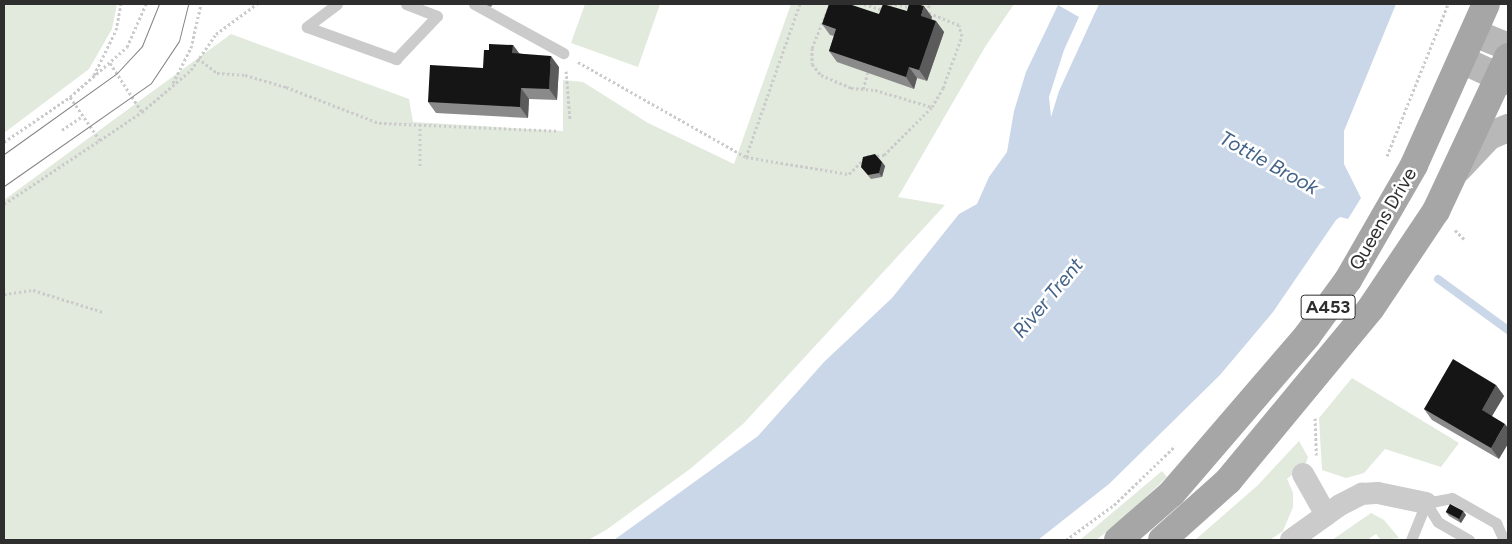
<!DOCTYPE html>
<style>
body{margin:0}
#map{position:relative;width:1512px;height:544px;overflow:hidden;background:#fff;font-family:Figtree,sans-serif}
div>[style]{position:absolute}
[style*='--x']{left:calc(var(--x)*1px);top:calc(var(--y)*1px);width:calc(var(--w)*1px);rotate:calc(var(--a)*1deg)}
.green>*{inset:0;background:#e1eadc}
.water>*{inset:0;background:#cad7e8}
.stream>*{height:8px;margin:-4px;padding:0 4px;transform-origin:4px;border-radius:4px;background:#cad7e8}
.path>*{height:3px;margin-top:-1.5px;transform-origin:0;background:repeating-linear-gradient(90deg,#cbcbcb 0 2.5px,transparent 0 5px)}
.lane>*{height:11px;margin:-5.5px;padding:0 5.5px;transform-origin:5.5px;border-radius:5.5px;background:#cbcbcb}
.street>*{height:22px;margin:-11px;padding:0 11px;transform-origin:11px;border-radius:11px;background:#cbcbcb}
.secondary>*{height:28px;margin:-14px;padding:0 14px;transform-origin:14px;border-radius:14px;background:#b8b8b8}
.primary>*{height:28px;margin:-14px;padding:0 14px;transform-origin:14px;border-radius:14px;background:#a6a6a6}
.tram>*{height:1px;margin:-0.5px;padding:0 0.5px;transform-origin:0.5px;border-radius:0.5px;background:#838383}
.wall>*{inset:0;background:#8a8a8a}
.shaded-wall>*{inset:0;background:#5b5b5b}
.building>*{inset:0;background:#151515;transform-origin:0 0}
span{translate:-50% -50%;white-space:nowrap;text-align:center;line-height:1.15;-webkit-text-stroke:5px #fff;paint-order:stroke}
.shield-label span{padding:1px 4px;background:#fff;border:1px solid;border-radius:4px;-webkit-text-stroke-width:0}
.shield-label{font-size:18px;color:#2e2e2e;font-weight:700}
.street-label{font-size:19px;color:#2e2e2e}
.water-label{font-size:20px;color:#436288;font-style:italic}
.frame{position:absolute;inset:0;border:5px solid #2e2e2e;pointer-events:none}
</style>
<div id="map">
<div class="green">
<i style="clip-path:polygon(4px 4px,117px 4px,112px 29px,89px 69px,4px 133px)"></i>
<i style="clip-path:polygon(585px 4px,660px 4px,638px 67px,571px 43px)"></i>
<i style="clip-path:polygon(791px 4px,1014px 4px,985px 47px,898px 197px,945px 205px,744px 423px,690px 469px,606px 530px,588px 540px,4px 540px,4px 200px,231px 34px,409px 99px,413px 122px,563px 131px,563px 80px,583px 82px,648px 123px,734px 164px)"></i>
<i style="clip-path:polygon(1352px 378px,1459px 443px,1441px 467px,1385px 449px,1364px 473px,1346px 478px,1322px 470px,1319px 418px)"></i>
<i style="clip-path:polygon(1299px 441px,1308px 457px,1306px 463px,1287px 479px,1293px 493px,1293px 507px,1283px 531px,1270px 540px,1195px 540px,1257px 486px)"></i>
<i style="clip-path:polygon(1162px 471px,1167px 477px,1116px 525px,1096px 540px,1080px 540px)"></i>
<i style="clip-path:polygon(1371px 513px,1384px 520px,1399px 538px,1381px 540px,1376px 534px,1367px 540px,1332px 540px)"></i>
</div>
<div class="water">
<i style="clip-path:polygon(1099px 4px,1396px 4px,1344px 131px,1344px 164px,1361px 198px,1348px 219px,1340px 217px,1336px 220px,1273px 312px,1220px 375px,1109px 484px,1038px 540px,614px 540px,758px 436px,824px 362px,892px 298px,959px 214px,977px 204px,989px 177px,1007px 152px,1014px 111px,1026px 72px,1058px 5px,1079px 17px,1064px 50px,1049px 97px,1051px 117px,1059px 91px)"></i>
</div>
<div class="stream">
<i style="--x:1438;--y:279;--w:87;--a:36.1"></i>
</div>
<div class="path">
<i style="--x:830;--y:4;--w:48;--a:112.2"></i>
<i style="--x:812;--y:48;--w:16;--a:90"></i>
<i style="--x:812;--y:64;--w:14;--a:51"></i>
<i style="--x:821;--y:75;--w:33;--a:23"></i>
<i style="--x:851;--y:88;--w:24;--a:5"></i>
<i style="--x:875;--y:90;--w:59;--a:16.6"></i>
<i style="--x:864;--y:4;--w:17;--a:17"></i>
<i style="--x:880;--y:9;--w:16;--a:-18"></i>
<i style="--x:895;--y:4;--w:17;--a:13"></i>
<i style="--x:926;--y:12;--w:9;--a:-63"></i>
<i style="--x:198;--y:58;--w:24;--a:38"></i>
<i style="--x:217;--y:73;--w:28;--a:4"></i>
<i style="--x:245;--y:75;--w:43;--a:16.3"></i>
<i style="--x:286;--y:87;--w:100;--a:21.2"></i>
<i style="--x:379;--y:123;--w:180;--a:2.5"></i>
<i style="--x:578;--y:62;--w:193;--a:29.5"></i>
<i style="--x:746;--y:157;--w:162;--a:-70.6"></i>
<i style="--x:110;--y:63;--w:59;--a:56.9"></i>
<i style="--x:566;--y:71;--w:49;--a:85.3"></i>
<i style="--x:94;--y:75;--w:50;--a:-63.9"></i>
<i style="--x:116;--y:30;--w:26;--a:-79"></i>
<i style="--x:173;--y:83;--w:39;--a:-63"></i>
<i style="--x:191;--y:48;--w:45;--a:-77.2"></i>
<i style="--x:863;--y:89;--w:17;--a:-73"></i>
<i style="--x:70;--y:97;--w:55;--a:55.4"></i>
<i style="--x:420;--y:123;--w:44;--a:90"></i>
<i style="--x:62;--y:130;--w:25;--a:-34"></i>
<i style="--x:4;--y:142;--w:80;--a:-34.3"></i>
<i style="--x:70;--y:97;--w:76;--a:-41.3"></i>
<i style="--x:127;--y:47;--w:47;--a:-66.2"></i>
<i style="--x:1387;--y:156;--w:164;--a:-68.1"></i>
<i style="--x:746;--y:157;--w:104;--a:9.4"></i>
<i style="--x:849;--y:174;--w:25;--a:-45"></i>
<i style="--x:867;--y:156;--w:17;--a:-3"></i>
<i style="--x:884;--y:155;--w:68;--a:-45"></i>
<i style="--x:932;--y:107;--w:22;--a:-60"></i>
<i style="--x:943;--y:88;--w:55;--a:-69.9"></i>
<i style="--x:962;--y:36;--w:11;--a:-105"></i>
<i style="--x:959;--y:25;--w:37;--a:-158"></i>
<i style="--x:4;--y:204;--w:166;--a:-33.7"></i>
<i style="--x:142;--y:112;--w:65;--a:-40.6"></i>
<i style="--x:191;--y:70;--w:44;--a:-55.2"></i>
<i style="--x:216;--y:34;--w:51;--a:-36.2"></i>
<i style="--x:1455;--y:230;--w:14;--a:45"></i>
<i style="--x:4;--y:294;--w:29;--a:-8"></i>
<i style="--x:33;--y:290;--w:73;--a:17.4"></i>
<i style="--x:1315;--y:418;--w:37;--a:88"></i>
<i style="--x:1066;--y:540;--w:59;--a:-36.1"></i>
<i style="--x:1114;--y:505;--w:85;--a:-44"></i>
</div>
<div class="lane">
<i style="--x:337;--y:4;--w:38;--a:143"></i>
<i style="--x:307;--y:27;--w:95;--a:19.8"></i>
<i style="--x:396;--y:59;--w:59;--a:-46.4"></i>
<i style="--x:437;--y:16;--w:33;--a:-159"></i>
<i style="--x:474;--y:4;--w:102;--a:28.8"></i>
<i style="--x:1426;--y:503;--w:26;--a:-11"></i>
<i style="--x:1452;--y:498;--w:51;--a:29.6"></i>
<i style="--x:1496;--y:523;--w:19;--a:65"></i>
<i style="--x:1426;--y:503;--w:22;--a:58"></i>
<i style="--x:1438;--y:522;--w:36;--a:30"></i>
<i style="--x:1411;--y:540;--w:40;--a:-68"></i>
</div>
<div class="street">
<i style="--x:1303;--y:474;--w:47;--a:60.7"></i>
<i style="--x:1291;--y:540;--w:60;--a:-35.5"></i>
<i style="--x:1340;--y:505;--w:25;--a:-27"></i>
<i style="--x:1362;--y:494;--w:16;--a:-4"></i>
<i style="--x:1378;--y:493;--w:49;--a:11.8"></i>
</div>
<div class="secondary">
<i style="--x:1474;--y:33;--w:37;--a:22"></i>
<i style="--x:1462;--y:60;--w:51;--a:24.5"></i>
<i style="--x:1458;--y:169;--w:45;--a:-46.8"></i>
<i style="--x:1489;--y:136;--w:21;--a:-23"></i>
</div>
<div class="primary">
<i style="--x:1118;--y:540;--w:72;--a:-41"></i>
<i style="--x:1172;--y:493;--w:207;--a:-49.3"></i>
<i style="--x:1307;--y:336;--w:69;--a:-53.8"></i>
<i style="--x:1348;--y:280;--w:133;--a:-60.1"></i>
<i style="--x:1414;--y:165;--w:176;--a:-65.9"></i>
<i style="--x:1162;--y:540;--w:89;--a:-41.8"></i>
<i style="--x:1228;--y:481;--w:224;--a:-50.4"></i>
<i style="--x:1371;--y:308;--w:117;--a:-56.2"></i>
<i style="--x:1436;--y:211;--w:170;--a:-64.9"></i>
</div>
<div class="tram">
<i style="--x:4;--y:154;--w:139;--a:-35.6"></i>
<i style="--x:117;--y:73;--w:37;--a:-47"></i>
<i style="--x:142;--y:46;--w:45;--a:-68"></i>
<i style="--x:4;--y:186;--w:179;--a:-35"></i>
<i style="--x:151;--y:83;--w:50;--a:-56.3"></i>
<i style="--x:179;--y:41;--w:38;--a:-76"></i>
</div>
<div class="wall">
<i style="clip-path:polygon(484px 4px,493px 4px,491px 7px)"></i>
<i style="clip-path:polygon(907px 11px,932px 17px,931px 19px,936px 21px,944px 32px,927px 81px,917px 78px,914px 89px,837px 62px,829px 51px,834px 36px,830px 35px,822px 24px,879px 14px)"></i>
<i style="clip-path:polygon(513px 45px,519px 53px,559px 67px,557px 100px,529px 99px,528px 118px,436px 113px,428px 102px,483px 68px,489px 50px)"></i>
<i style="clip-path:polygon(882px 162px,885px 166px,882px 177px,871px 179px,861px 167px)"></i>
<i style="clip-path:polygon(1496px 385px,1504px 396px,1492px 416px,1499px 459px,1432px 420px,1424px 409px)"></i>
<i style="clip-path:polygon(1463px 511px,1466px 515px,1461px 523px,1449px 516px,1446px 512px)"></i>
</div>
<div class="shaded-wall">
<i style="clip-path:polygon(924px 6px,932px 17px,929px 27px,921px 16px)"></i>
<i style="clip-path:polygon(936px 21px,944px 32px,927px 81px,919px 70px)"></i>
<i style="clip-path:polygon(513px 45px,521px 56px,512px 53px)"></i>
<i style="clip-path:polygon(551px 56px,559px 67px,557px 100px,549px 89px)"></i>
<i style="clip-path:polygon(909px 67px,917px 78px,914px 89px,906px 77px)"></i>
<i style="clip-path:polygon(521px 88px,529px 99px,528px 118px,520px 107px)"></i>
<i style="clip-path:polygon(882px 162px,885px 166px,882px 177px,879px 173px)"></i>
<i style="clip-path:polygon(1496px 385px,1504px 396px,1489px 421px,1482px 410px)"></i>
<i style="clip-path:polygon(1505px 424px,1508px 428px,1508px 444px,1499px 459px,1491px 448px)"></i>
<i style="clip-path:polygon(1463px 511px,1466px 515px,1461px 523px,1458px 519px)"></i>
</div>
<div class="building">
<i style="clip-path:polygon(829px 4px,849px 4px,879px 14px,883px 4px,907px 11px,909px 4px,917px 4px,924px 6px,921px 16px,936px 21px,919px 70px,909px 67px,906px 77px,829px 51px,836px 29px,822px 24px)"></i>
<i style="clip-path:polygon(489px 44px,513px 45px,512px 53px,551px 56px,549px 89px,521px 88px,520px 107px,428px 102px,430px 65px,483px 68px,484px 50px,489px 50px)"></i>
<i style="clip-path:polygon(875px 154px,882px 162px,879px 173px,868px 175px,861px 167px,863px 157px)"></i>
<i style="clip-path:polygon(1453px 359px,1496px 385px,1482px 410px,1505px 424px,1491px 448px,1424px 409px)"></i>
<i style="left:1450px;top:504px;width:15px;height:9px;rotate:28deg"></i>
</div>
<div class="shield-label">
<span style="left:1328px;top:307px">A453</span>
</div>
<div class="street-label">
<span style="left:1383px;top:219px;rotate:-60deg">Queens Drive</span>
</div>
<div class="water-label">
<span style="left:1269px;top:163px;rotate:29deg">Tottle Brook</span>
<span style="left:1048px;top:298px;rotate:-50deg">River Trent</span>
</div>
<div class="frame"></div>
</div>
